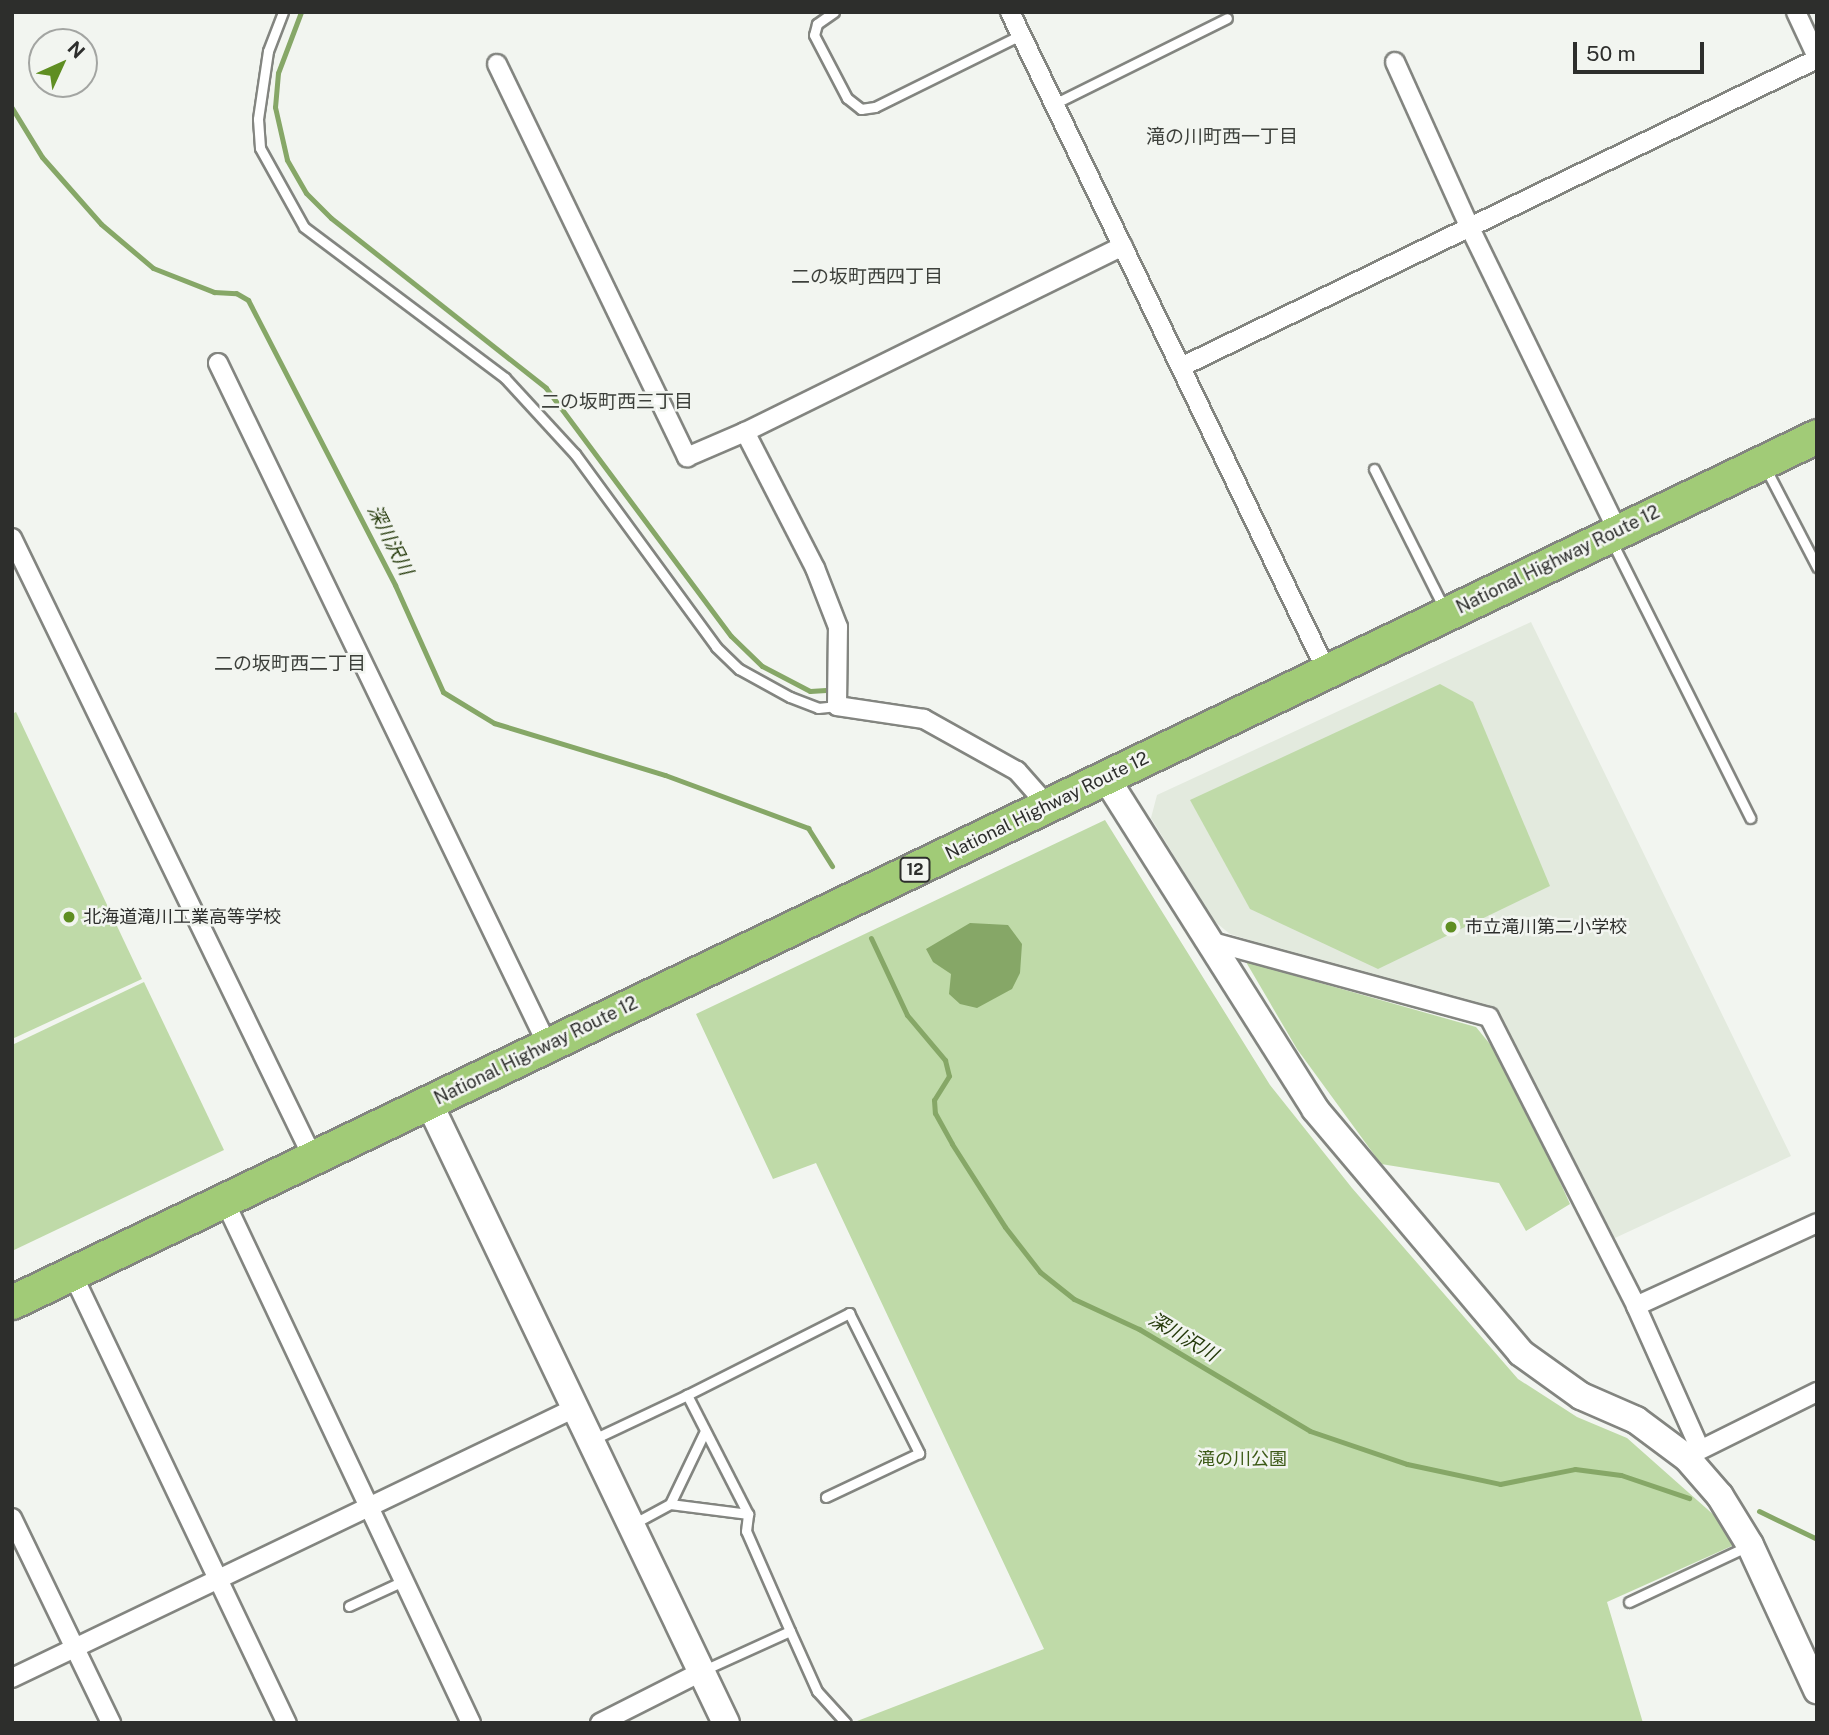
<!DOCTYPE html>
<meta charset="utf-8">
<style>
body{margin:0}
#map{position:relative;width:1829px;height:1735px;overflow:hidden;background:#f2f5f0;font-family:"Public Sans","Noto Sans JP",sans-serif}
div>[style]{position:absolute}
[style*='--x']{left:calc(var(--x)*1px);top:calc(var(--y)*1px);width:calc(var(--w)*1px);rotate:calc(var(--a)*1deg)}
.built>*{inset:0;background:#e3eade}
.green>*{inset:0;background:#bfdaa8}
.water>*{inset:0;background:#86a767}
.stream>*{height:5px;margin:-2.5px;padding:0 2.5px;transform-origin:2.5px;border-radius:2.5px;background:#86a767}
.roads{filter:drop-shadow(2px 0 #838580) drop-shadow(-2px 0 #838580) drop-shadow(0 2px #838580) drop-shadow(0 -2px #838580)}
.lane>*{height:9px;margin:-4.5px;padding:0 4.5px;transform-origin:4.5px;border-radius:4.5px;background:#fff}
.street>*{height:18px;margin:-9px;padding:0 9px;transform-origin:9px;border-radius:9px;background:#fff}
.secondary>*{height:26px;margin:-13px;padding:0 13px;transform-origin:13px;border-radius:13px;background:#fff}
.highway>*{height:33px;margin:-16.5px;padding:0 16.5px;transform-origin:16.5px;border-radius:16.5px;background:#a1cb77}
.dots>*{width:19px;height:19px;translate:-50% -50%;box-sizing:border-box;border:4px solid #f2f5f0;border-radius:50%}
span{translate:-50% -50%;white-space:nowrap;text-align:center;line-height:1.15;-webkit-text-stroke:5px #f2f5f0;paint-order:stroke}
.shield-label span{padding:2px 5px;background:#f2f5f0;border:2px solid;border-radius:5px;-webkit-text-stroke-width:0}
.shield-label{font-size:16px;color:#2d2e2c;font-weight:700}
.street-label{font-size:18px;color:#2d2e2c}
.poi-label{font-size:18px;color:#2d2e2c}
.left{translate:0 -50%;text-align:left}
.park-label{font-size:18px;color:#3c5a16}
.neighbourhood-label{font-size:19px;color:#3d403b}
.water-label{font-size:19px;color:#253a0b;font-style:italic}
.frame{position:absolute;inset:0;border:14px solid #2d2e2c;pointer-events:none}
.north{position:absolute;left:28px;top:28px;width:70px;height:70px;box-sizing:border-box;background:#f2f5f0;border:2px solid #a3a5a2;border-radius:50%;rotate:45deg;font-size:19px;font-weight:700;line-height:28px;text-align:center;color:#2d2e2c}
.north::after{content:'';display:block;margin:auto;width:24px;height:32px;background:#5f8e22;clip-path:polygon(50% 0,100% 100%,50% 72%,0 100%)}
.scale{position:absolute;left:1573px;top:42px;width:131px;height:32px;box-sizing:border-box;border:4px solid #2d2e2c;border-top:0;padding-left:9px;font-size:21px;line-height:24px;white-space:nowrap;color:#2d2e2c;-webkit-text-stroke:5px #f2f5f0;paint-order:stroke}
</style>
<div id="map">
<div class="built">
<i style="clip-path:polygon(1531px 622px,1791px 1156px,1615px 1238px,1492px 1009px,1377px 981px,1230px 934px,1214px 921px,1151px 818px,1157px 795px)"></i>
</div>
<div class="green">
<i style="clip-path:polygon(1440px 684px,1473px 702px,1550px 886px,1378px 969px,1250px 909px,1190px 800px)"></i>
<i style="clip-path:polygon(16px 712px,142px 979px,12px 1039px,12px 714px)"></i>
<i style="clip-path:polygon(1105px 820px,1270px 1085px,1352px 1188px,1518px 1379px,1577px 1417px,1627px 1438px,1724px 1524px,1734px 1545px,1607px 1602px,1643px 1723px,852px 1723px,1044px 1649px,816px 1163px,773px 1179px,696px 1014px)"></i>
<i style="clip-path:polygon(1246px 962px,1476px 1027px,1507px 1065px,1570px 1204px,1526px 1231px,1499px 1183px,1381px 1164px,1297px 1049px)"></i>
<i style="clip-path:polygon(144px 982px,224px 1150px,12px 1251px,12px 1045px)"></i>
</div>
<div class="water">
<i style="clip-path:polygon(970px 923px,1008px 925px,1022px 944px,1020px 973px,1012px 989px,977px 1008px,960px 1004px,949px 994px,951px 974px,933px 962px,926px 949px)"></i>
</div>
<div class="stream">
<i style="--x:301;--y:12;--w:65;--a:110.7"></i>
<i style="--x:278;--y:73;--w:34;--a:95"></i>
<i style="--x:275;--y:107;--w:54;--a:77.2"></i>
<i style="--x:287;--y:160;--w:38;--a:60"></i>
<i style="--x:306;--y:193;--w:35;--a:45"></i>
<i style="--x:331;--y:218;--w:274;--a:38.3"></i>
<i style="--x:546;--y:388;--w:309;--a:53.3"></i>
<i style="--x:731;--y:636;--w:43;--a:44.1"></i>
<i style="--x:762;--y:666;--w:54;--a:27.5"></i>
<i style="--x:810;--y:691;--w:16;--a:-4"></i>
<i style="--x:12;--y:108;--w:57;--a:58.5"></i>
<i style="--x:42;--y:157;--w:89;--a:48.6"></i>
<i style="--x:101;--y:224;--w:68;--a:40.2"></i>
<i style="--x:153;--y:268;--w:66;--a:21.5"></i>
<i style="--x:214;--y:292;--w:22;--a:3"></i>
<i style="--x:236;--y:293;--w:14;--a:30"></i>
<i style="--x:248;--y:300;--w:321;--a:62.7"></i>
<i style="--x:395;--y:585;--w:117;--a:65.8"></i>
<i style="--x:443;--y:692;--w:60;--a:31.3"></i>
<i style="--x:494;--y:723;--w:179;--a:16.9"></i>
<i style="--x:665;--y:775;--w:153;--a:20.3"></i>
<i style="--x:808;--y:828;--w:45;--a:57.7"></i>
<i style="--x:871;--y:938;--w:85;--a:64.9"></i>
<i style="--x:907;--y:1015;--w:59;--a:49.8"></i>
<i style="--x:945;--y:1060;--w:16;--a:76"></i>
<i style="--x:949;--y:1076;--w:28;--a:122"></i>
<i style="--x:934;--y:1100;--w:13;--a:86"></i>
<i style="--x:935;--y:1113;--w:35;--a:61"></i>
<i style="--x:952;--y:1144;--w:98;--a:57.4"></i>
<i style="--x:1005;--y:1227;--w:57;--a:52.1"></i>
<i style="--x:1040;--y:1272;--w:43;--a:38.5"></i>
<i style="--x:1074;--y:1299;--w:72;--a:24.8"></i>
<i style="--x:1139;--y:1329;--w:199;--a:30.8"></i>
<i style="--x:1310;--y:1431;--w:102;--a:18.8"></i>
<i style="--x:1407;--y:1464;--w:95;--a:12.1"></i>
<i style="--x:1500;--y:1484;--w:76;--a:-11.3"></i>
<i style="--x:1575;--y:1469;--w:46;--a:7.4"></i>
<i style="--x:1621;--y:1475;--w:72;--a:18.7"></i>
<i style="--x:1759;--y:1511;--w:64;--a:25.8"></i>
</div>
<div class="roads">
<div class="lane">
<i style="--x:283;--y:12;--w:42;--a:111"></i>
<i style="--x:268;--y:51;--w:69;--a:98.4"></i>
<i style="--x:258;--y:119;--w:29;--a:86"></i>
<i style="--x:260;--y:148;--w:90;--a:60.9"></i>
<i style="--x:304;--y:227;--w:251;--a:36.9"></i>
<i style="--x:505;--y:378;--w:103;--a:47.4"></i>
<i style="--x:575;--y:454;--w:239;--a:53.8"></i>
<i style="--x:716;--y:647;--w:32;--a:44"></i>
<i style="--x:739;--y:669;--w:58;--a:28.8"></i>
<i style="--x:790;--y:697;--w:30;--a:21"></i>
<i style="--x:818;--y:708;--w:19;--a:-6"></i>
<i style="--x:834;--y:12;--w:21;--a:145"></i>
<i style="--x:817;--y:24;--w:11;--a:105"></i>
<i style="--x:814;--y:35;--w:71;--a:62.4"></i>
<i style="--x:847;--y:98;--w:18;--a:38"></i>
<i style="--x:861;--y:109;--w:14;--a:-8"></i>
<i style="--x:875;--y:107;--w:163;--a:-26.3"></i>
<i style="--x:1054;--y:104;--w:193;--a:-26.4"></i>
<i style="--x:1765;--y:467;--w:113;--a:62.5"></i>
<i style="--x:1374;--y:469;--w:156;--a:63.3"></i>
<i style="--x:1611;--y:540;--w:311;--a:63.4"></i>
<i style="--x:594;--y:1439;--w:103;--a:-25.3"></i>
<i style="--x:670;--y:1504;--w:79;--a:7.3"></i>
<i style="--x:633;--y:1524;--w:42;--a:-28.4"></i>
<i style="--x:670;--y:1504;--w:81;--a:-64.4"></i>
<i style="--x:1629;--y:1602;--w:132;--a:-25.2"></i>
<i style="--x:349;--y:1606;--w:60;--a:-24.8"></i>
<i style="--x:790;--y:1631;--w:66;--a:65.8"></i>
<i style="--x:817;--y:1691;--w:43;--a:47.8"></i>
<i style="--x:704;--y:1670;--w:94;--a:-24.4"></i>
<i style="--x:790;--y:1631;--w:109;--a:-113.7"></i>
<i style="--x:746;--y:1531;--w:17;--a:-83"></i>
<i style="--x:748;--y:1514;--w:134;--a:-117.1"></i>
<i style="--x:687;--y:1395;--w:182;--a:-26.8"></i>
<i style="--x:849;--y:1313;--w:157;--a:63.4"></i>
<i style="--x:919;--y:1453;--w:103;--a:154.7"></i>
</div>
<div class="street">
<i style="--x:1010;--y:12;--w:732;--a:64.34"></i>
<i style="--x:1796;--y:12;--w:50;--a:65"></i>
<i style="--x:1395;--y:62;--w:182;--a:65.7"></i>
<i style="--x:1470;--y:228;--w:337;--a:64"></i>
<i style="--x:497;--y:64;--w:437;--a:64.2"></i>
<i style="--x:687;--y:457;--w:63;--a:-23.3"></i>
<i style="--x:218;--y:363;--w:759;--a:64.21"></i>
<i style="--x:1181;--y:367;--w:707;--a:-25.84"></i>
<i style="--x:12;--y:538;--w:691;--a:64.1"></i>
<i style="--x:1048;--y:806;--w:47;--a:-131.5"></i>
<i style="--x:1017;--y:771;--w:107;--a:-150.8"></i>
<i style="--x:924;--y:719;--w:88;--a:-171.5"></i>
<i style="--x:837;--y:706;--w:79;--a:-89.3"></i>
<i style="--x:838;--y:627;--w:63;--a:-111.3"></i>
<i style="--x:815;--y:568;--w:153;--a:-117.2"></i>
<i style="--x:745;--y:432;--w:421;--a:-26.2"></i>
<i style="--x:1209;--y:941;--w:290;--a:15.2"></i>
<i style="--x:1489;--y:1017;--w:324;--a:63"></i>
<i style="--x:1636;--y:1306;--w:154;--a:65.9"></i>
<i style="--x:225;--y:1202;--w:576;--a:64.72"></i>
<i style="--x:72;--y:1273;--w:499;--a:64.5"></i>
<i style="--x:1636;--y:1306;--w:199;--a:-24.6"></i>
<i style="--x:1692;--y:1454;--w:140;--a:-26.4"></i>
<i style="--x:12;--y:1518;--w:228;--a:64.2"></i>
<i style="--x:12;--y:1678;--w:624;--a:-25.62"></i>
<i style="--x:600;--y:1723;--w:115;--a:-26.8"></i>
</div>
<div class="secondary">
<i style="--x:1106;--y:778;--w:391;--a:57.7"></i>
<i style="--x:1315;--y:1109;--w:319;--a:49.8"></i>
<i style="--x:1521;--y:1353;--w:74;--a:35.6"></i>
<i style="--x:1581;--y:1396;--w:60;--a:23.6"></i>
<i style="--x:1636;--y:1420;--w:64;--a:36.7"></i>
<i style="--x:1687;--y:1458;--w:50;--a:49"></i>
<i style="--x:1720;--y:1496;--w:57;--a:58.5"></i>
<i style="--x:1750;--y:1545;--w:160;--a:65.2"></i>
<i style="--x:429;--y:1103;--w:687;--a:64.4"></i>
</div>
<div class="highway">
<i style="--x:12;--y:1302;--w:2002;--a:-25.63"></i>
</div>
</div>
<div class="dots">
<i style="left:69px;top:917px;background:#5f8e22"></i>
<i style="left:1451px;top:927px;background:#5f8e22"></i>
</div>
<div class="shield-label">
<span style="left:915px;top:870px">12</span>
</div>
<div class="street-label">
<span style="left:1558px;top:560px;rotate:-26deg">National Highway Route 12</span>
<span style="left:1047px;top:806px;rotate:-26deg">National Highway Route 12</span>
<span style="left:536px;top:1051px;rotate:-26deg">National Highway Route 12</span>
</div>
<div class="poi-label">
<span class="left" style="left:83px;top:917px">北海道滝川工業高等学校</span>
<span class="left" style="left:1465px;top:927px">市立滝川第二小学校</span>
</div>
<div class="park-label">
<span style="left:1242px;top:1459px">滝の川公園</span>
</div>
<div class="neighbourhood-label">
<span style="left:1222px;top:137px">滝の川町西一丁目</span>
<span style="left:867px;top:277px">二の坂町西四丁目</span>
<span style="left:617px;top:402px">二の坂町西三丁目</span>
<span style="left:290px;top:664px">二の坂町西二丁目</span>
</div>
<div class="water-label">
<span style="left:390px;top:540px;rotate:63deg">深川沢川</span>
<span style="left:1183px;top:1337px;rotate:31deg">深川沢川</span>
</div>
<div class="frame"></div>
<div class="north">N</div>
<div class="scale">50 m</div>
</div>
